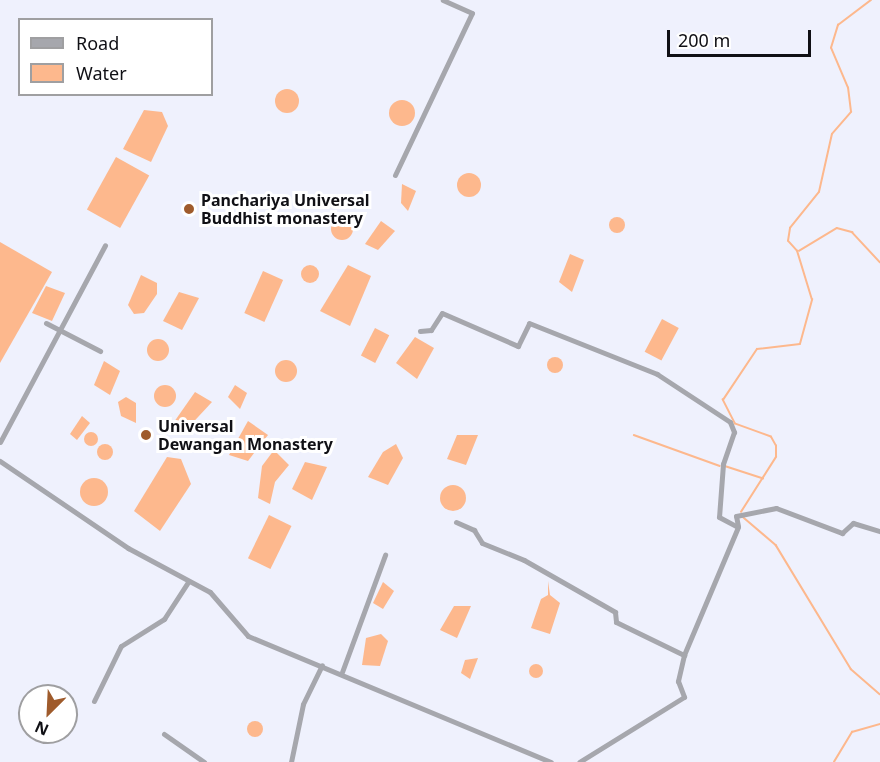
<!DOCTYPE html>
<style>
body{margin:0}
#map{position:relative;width:880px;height:762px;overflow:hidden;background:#eff1fd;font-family:"Noto Sans",sans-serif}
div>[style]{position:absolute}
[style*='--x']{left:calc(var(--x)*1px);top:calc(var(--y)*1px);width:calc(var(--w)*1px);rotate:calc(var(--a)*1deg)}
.water>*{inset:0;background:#fdb88d;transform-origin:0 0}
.round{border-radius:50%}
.stream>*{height:1.5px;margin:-0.75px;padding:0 0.75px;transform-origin:0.75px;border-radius:0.75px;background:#fdb88d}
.minor>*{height:5px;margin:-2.5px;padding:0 2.5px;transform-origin:2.5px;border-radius:2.5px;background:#a6a7ad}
.dots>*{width:16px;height:16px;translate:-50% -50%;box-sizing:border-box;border:3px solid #fff;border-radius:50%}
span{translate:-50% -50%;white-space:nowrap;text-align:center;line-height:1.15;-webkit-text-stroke:6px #fff;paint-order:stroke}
.poi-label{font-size:16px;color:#101015;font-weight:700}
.left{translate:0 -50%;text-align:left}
.legend{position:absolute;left:18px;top:18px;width:195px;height:78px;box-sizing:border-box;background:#fff;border:2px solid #9f9fa1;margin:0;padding:8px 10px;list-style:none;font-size:18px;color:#101015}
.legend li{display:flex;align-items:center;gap:12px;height:30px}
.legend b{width:30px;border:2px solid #9f9fa1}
.north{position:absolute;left:18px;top:684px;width:60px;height:60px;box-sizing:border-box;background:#fff;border:2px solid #9f9fa1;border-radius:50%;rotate:204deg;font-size:16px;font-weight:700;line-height:24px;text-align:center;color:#101015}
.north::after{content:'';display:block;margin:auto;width:21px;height:27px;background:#9f5b2c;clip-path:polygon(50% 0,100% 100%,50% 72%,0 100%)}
.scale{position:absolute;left:667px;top:30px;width:144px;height:27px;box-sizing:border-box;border:3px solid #101015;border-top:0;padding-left:8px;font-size:18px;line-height:21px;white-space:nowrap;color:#101015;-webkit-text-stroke:4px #fff;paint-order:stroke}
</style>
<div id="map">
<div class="water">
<i class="round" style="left:275px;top:89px;width:24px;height:24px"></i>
<i class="round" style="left:389px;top:100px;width:26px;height:26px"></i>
<i style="clip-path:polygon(144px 110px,162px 112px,168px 126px,151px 162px,123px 149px)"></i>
<i style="left:116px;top:157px;width:38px;height:60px;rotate:29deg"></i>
<i class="round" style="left:457px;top:173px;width:24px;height:24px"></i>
<i style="clip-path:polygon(402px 184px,416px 191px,408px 211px,401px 203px)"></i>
<i class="round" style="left:609px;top:217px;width:16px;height:16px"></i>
<i class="round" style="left:331px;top:218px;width:22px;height:22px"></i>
<i style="clip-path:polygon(381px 221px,395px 231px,378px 250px,365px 244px)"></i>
<i style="clip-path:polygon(0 242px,52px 272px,0 363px)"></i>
<i style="clip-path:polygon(570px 254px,584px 260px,572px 292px,559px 282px)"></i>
<i style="clip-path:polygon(348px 265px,371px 276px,350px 326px,320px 311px)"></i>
<i class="round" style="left:301px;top:265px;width:18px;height:18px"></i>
<i style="left:263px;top:271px;width:22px;height:46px;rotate:24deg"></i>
<i style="clip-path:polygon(141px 275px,157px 283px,157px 294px,144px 313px,134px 314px,128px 305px)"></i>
<i style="clip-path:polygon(46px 286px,65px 293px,52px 321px,32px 313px)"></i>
<i style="clip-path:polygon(179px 292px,199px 298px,182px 330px,163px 321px)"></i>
<i style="left:662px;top:319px;width:19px;height:37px;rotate:28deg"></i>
<i style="left:375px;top:328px;width:16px;height:31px;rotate:27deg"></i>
<i style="clip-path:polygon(415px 337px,434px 348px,417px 379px,396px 363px)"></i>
<i class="round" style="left:147px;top:339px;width:22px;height:22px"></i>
<i class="round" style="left:547px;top:357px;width:16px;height:16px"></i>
<i class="round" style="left:275px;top:360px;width:22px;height:22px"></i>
<i style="clip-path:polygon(104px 361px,120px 371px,110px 395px,94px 385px)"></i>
<i class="round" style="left:154px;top:385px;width:22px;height:22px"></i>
<i style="clip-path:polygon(235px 385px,247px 393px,240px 409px,228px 397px)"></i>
<i style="clip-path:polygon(195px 392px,212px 402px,185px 431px,174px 422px)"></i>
<i style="clip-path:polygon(126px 397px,136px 403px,136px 423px,121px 416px,118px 402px)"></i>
<i style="clip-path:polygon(82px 416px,90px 423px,77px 440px,70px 434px)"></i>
<i style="clip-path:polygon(248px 421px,268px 435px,248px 461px,229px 455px)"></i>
<i class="round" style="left:84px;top:432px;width:14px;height:14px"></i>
<i style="clip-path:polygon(457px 435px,478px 435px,466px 465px,447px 459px)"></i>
<i style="clip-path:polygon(396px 444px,403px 458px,388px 485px,368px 477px,383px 452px)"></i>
<i class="round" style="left:97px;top:444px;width:16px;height:16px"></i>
<i style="clip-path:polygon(274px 450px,289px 465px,275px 482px,270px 504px,258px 498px,262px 466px)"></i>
<i style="clip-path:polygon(167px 457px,181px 459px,191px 484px,160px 531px,134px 511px)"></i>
<i style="clip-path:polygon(305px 462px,327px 467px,312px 500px,292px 489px)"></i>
<i class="round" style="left:80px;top:478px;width:28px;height:28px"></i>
<i class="round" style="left:440px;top:485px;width:26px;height:26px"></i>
<i style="left:269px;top:515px;width:25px;height:48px;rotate:26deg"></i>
<i style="clip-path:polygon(548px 581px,550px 595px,560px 603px,550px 634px,531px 628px,541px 599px,548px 595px)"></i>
<i style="clip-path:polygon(383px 582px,394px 591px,383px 609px,373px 603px)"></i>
<i style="clip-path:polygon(454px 606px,471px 606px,457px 638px,440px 630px)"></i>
<i style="clip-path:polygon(381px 634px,388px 641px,380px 666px,362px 665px,366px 638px)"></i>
<i style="clip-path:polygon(478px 658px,470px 679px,461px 673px,465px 660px)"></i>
<i class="round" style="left:529px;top:664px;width:14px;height:14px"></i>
<i class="round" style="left:247px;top:721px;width:16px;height:16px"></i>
</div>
<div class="stream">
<i style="--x:799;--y:251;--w:44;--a:-31.2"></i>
<i style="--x:837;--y:228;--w:16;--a:15"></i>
<i style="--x:852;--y:232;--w:41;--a:47"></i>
<i style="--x:634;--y:435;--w:91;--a:19.8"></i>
<i style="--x:725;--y:466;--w:40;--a:18"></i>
<i style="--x:741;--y:512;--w:65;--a:-57.5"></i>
<i style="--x:776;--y:457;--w:11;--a:-90"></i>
<i style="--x:776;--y:446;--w:10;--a:-119"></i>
<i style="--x:771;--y:437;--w:38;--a:-160"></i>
<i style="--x:735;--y:424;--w:27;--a:-117"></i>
<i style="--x:723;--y:400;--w:61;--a:-56.3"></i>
<i style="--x:757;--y:349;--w:43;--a:-6.6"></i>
<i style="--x:800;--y:344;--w:46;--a:-74.7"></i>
<i style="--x:812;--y:300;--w:51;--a:-107"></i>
<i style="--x:797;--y:251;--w:13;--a:-132"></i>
<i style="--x:788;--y:241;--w:13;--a:-81"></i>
<i style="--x:790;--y:228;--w:46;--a:-51.1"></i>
<i style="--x:819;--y:192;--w:59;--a:-77.4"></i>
<i style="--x:832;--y:134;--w:29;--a:-49"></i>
<i style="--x:851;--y:112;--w:24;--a:-97"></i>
<i style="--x:848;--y:88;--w:43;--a:-113"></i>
<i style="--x:831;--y:48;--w:24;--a:-73"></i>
<i style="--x:838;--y:25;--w:41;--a:-37.1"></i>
<i style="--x:742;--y:516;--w:45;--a:40.5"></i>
<i style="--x:776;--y:545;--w:145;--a:58.8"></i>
<i style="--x:851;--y:669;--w:38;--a:41"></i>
<i style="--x:834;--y:762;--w:35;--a:-59"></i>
<i style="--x:852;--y:732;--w:29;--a:-16"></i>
</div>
<div class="minor">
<i style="--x:395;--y:175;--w:179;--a:-64.6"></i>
<i style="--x:472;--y:13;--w:32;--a:-156"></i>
<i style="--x:46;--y:323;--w:61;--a:27.4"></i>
<i style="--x:420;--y:331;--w:11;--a:-5"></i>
<i style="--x:431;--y:330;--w:20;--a:-57"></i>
<i style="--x:442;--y:313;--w:83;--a:23.5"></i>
<i style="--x:518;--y:346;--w:25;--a:-64"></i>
<i style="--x:529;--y:323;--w:138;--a:21.7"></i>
<i style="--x:657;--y:374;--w:87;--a:33.3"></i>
<i style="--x:730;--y:422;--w:11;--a:68"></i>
<i style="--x:734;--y:432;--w:34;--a:109"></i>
<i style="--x:723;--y:464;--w:53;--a:94.3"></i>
<i style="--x:719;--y:517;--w:21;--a:28"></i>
<i style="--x:738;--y:527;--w:139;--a:112.9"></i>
<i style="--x:684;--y:655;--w:27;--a:103"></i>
<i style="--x:678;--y:681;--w:17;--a:69"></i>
<i style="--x:684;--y:697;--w:123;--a:148.2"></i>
<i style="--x:0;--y:442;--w:223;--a:-61.9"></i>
<i style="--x:0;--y:461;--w:155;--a:34.2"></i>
<i style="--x:128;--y:548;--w:93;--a:28.2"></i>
<i style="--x:210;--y:592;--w:58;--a:49.2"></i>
<i style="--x:248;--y:636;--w:328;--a:22.6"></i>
<i style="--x:456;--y:522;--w:20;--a:24"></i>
<i style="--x:474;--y:530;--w:15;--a:58"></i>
<i style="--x:482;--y:543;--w:45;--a:22"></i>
<i style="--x:524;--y:560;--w:105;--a:29.7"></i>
<i style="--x:615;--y:612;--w:10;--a:84"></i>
<i style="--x:616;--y:622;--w:76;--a:25.9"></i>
<i style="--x:738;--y:526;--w:10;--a:-101"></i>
<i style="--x:736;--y:516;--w:41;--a:-11.3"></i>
<i style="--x:776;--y:508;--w:71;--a:20.7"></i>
<i style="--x:842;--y:533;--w:15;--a:-42"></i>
<i style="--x:853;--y:523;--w:28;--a:17"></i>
<i style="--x:342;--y:672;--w:125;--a:-69.8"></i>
<i style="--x:94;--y:701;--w:61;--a:-63.9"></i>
<i style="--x:121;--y:646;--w:51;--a:-32.1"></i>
<i style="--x:164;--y:619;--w:44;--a:-57"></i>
<i style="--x:164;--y:734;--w:49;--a:35"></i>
<i style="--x:291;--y:762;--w:59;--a:-78.3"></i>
<i style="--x:303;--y:704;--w:43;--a:-64"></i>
</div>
<div class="dots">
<i style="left:189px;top:209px;background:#9f5b2c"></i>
<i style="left:146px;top:435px;background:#9f5b2c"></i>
</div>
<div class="poi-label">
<span class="left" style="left:201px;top:209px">Panchariya Universal<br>Buddhist monastery</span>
<span class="left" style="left:158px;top:435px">Universal<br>Dewangan Monastery</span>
</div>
<ul class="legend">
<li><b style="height:8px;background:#a6a7ad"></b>Road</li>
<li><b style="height:16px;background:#fdb88d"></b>Water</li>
</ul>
<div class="north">N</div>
<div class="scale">200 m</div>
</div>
